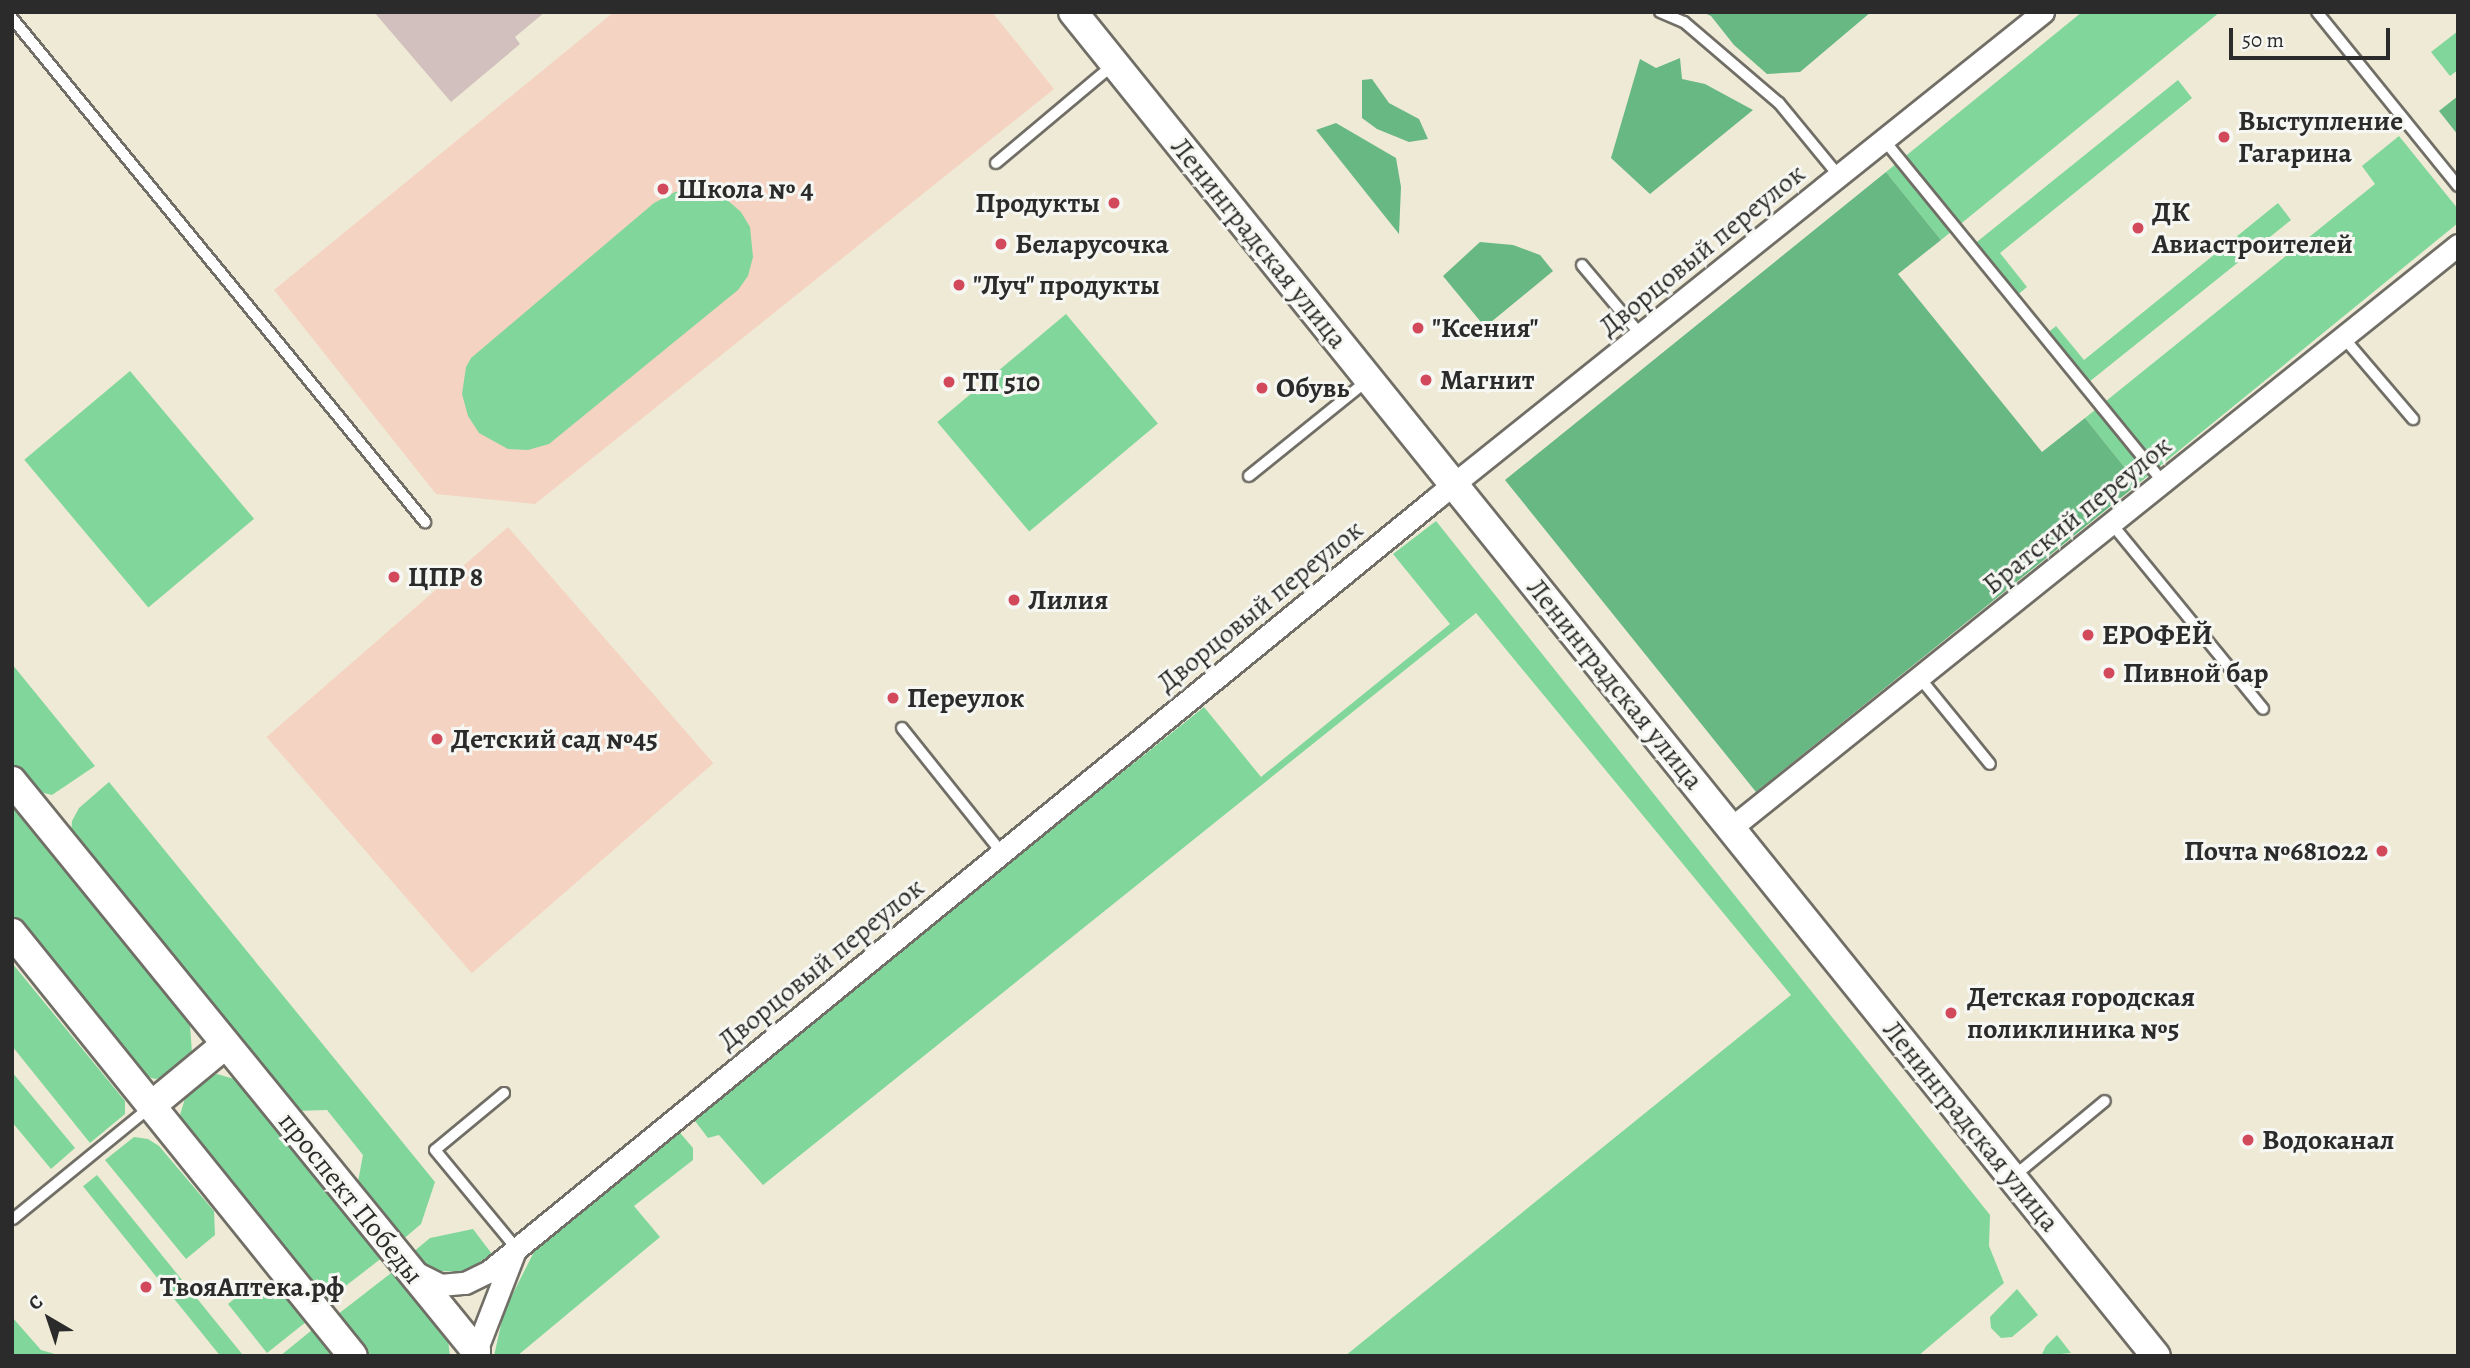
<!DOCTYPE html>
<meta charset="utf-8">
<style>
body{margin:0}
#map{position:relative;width:2470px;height:1368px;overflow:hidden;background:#efead5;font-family:Alegreya,serif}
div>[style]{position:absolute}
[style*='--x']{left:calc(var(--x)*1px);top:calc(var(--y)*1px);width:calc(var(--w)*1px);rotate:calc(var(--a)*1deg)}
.built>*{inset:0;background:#f5d3c2;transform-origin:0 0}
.industrial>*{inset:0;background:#d1c0bd}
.green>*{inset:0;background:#81d79b;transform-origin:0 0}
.forest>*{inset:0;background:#68b883}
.roads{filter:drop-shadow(2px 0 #706e66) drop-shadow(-2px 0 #706e66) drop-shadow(0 2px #706e66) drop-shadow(0 -2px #706e66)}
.service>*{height:10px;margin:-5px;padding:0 5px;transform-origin:5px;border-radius:5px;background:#fff}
.minor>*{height:21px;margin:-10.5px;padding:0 10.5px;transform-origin:10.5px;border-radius:10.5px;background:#fff}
.secondary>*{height:28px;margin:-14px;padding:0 14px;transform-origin:14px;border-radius:14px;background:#fff}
.dots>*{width:19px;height:19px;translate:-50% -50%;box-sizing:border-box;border:4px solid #f6f6f2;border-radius:50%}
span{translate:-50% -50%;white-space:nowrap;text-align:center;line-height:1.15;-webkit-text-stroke:6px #f6f6f2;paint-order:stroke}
.poi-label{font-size:28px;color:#2b2b2b;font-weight:700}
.left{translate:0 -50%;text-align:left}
.right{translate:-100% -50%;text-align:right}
.street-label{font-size:28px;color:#2b2b2b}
.frame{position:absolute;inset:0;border:14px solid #2b2b2b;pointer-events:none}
.north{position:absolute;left:14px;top:1284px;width:70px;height:70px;-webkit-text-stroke:5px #f6f6f2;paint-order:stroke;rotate:321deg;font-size:19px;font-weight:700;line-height:28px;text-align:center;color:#2b2b2b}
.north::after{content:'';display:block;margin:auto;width:24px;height:32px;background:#2b2b2b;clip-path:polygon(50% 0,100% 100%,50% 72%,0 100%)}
.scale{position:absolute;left:2229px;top:28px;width:161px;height:32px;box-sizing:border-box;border:4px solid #2b2b2b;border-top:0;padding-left:9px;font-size:21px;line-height:24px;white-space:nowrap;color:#2b2b2b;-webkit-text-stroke:5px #f6f6f2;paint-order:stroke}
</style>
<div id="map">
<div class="built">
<i style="clip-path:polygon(614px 12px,992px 12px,1054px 89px,535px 504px,436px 494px,274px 290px)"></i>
<i style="left:508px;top:527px;width:313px;height:320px;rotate:49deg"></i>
</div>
<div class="industrial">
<i style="clip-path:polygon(374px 12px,545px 12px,515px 37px,520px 44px,451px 102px)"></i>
</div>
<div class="green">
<i style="clip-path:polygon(2082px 12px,2220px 12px,1941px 240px,1886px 172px)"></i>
<i style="clip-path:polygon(2458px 31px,2458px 70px,2450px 76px,2431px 52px)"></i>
<i style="clip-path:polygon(2178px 80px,2192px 98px,2000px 253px,2027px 287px,2010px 301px,1968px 249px)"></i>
<i style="clip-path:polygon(2399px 136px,2458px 209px,2458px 223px,2138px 484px,2085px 418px,2375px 184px,2362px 166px)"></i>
<i style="clip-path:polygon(690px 189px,711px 192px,726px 199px,741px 212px,750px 227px,753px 257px,748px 276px,738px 290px,549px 444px,528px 450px,508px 449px,479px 433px,468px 416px,462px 394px,466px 367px,471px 358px,654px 203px,675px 192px)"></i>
<i style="clip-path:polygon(2278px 203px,2291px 220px,2079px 390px,2039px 340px,2056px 326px,2084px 360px)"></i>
<i style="left:1066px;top:314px;width:143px;height:168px;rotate:50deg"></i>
<i style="left:130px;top:371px;width:193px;height:138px;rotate:50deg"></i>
<i style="clip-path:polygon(1436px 521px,1990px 1215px,1989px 1246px,2004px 1283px,1918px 1356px,1345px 1356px,1791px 995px,1476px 613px,763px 1185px,719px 1135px,708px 1138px,692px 1117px,1204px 707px,1261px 777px,1450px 624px,1393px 554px)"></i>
<i style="clip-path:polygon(12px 664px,95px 766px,52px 795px,32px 790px,12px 766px)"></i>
<i style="clip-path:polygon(109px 782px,435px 1182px,421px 1224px,401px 1241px,357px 1187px,363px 1155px,327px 1110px,295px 1111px,71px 834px,72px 821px,79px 808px)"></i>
<i style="clip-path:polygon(12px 807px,190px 1025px,192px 1053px,187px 1061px,168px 1076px,155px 1079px,142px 1075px,12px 921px)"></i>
<i style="clip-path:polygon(12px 963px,125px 1101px,125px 1114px,90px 1143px,12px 1046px)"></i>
<i style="clip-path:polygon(12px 1072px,75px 1148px,51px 1169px,12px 1122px)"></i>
<i style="clip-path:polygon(217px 1074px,238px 1080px,383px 1257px,325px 1302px,182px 1126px,180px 1115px,186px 1095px,207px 1077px)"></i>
<i style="clip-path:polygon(676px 1128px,693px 1148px,693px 1160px,634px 1206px,660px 1237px,517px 1356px,494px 1356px,504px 1311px,534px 1252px,560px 1221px)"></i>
<i style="clip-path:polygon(134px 1137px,148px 1139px,159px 1146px,214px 1211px,215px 1235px,186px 1259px,105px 1160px)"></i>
<i style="left:97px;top:1175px;width:233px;height:18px;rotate:51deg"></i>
<i style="clip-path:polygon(473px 1229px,492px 1254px,464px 1272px,440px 1271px,426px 1266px,412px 1253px,430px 1238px)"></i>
<i style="clip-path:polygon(395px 1270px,443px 1330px,448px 1340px,450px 1356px,369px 1356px,337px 1315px)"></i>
<i style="clip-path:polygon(254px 1283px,279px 1288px,306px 1322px,267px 1353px,228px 1304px)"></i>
<i style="clip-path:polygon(2017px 1289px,2038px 1315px,2012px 1337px,2001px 1338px,1991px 1328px,1990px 1317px)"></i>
<i style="clip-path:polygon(12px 1317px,41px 1350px,62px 1356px,12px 1356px)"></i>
<i style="clip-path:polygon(312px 1330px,333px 1356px,280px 1356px)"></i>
<i style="clip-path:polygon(2057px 1335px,2071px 1353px,2041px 1356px,2046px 1346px)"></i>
</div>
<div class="forest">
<i style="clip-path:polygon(1702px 12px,1871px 12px,1800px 72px,1767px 74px,1734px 45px,1711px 16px)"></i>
<i style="clip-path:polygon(1680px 58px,1682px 79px,1705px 84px,1753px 110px,1650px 194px,1611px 158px,1640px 59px,1656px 68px)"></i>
<i style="clip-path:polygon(1372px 79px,1389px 103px,1419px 119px,1428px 139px,1409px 142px,1377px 129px,1362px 118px,1362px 80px)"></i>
<i style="clip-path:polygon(2458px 96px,2458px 135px,2439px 111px)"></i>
<i style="clip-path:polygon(1336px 123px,1396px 158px,1401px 187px,1399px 234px,1316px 130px)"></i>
<i style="clip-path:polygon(1886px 172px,1941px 240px,1898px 274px,2042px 452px,2085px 418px,2138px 484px,1756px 792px,1505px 480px)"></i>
<i style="clip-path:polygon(1480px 242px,1513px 245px,1540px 255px,1553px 271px,1485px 327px,1443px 276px)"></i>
</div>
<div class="roads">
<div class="service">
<i style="--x:1660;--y:12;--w:26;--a:23"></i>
<i style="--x:1684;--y:22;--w:125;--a:40.5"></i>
<i style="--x:1779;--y:103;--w:94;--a:50.6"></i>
<i style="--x:2317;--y:12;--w:224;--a:51"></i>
<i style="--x:12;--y:18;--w:652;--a:50.67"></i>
<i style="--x:1884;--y:140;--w:441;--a:50.8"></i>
<i style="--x:996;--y:163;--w:154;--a:-40"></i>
<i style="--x:1582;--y:265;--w:92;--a:49.9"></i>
<i style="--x:2343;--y:337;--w:108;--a:49.5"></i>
<i style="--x:1249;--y:476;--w:154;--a:-38.9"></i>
<i style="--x:2111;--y:523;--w:240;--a:50.7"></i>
<i style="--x:1919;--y:677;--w:112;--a:50.8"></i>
<i style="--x:902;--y:728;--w:160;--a:51.3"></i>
<i style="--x:504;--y:1093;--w:89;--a:140.4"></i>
<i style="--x:435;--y:1150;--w:127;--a:50.4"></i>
<i style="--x:2013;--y:1177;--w:119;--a:-39.6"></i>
<i style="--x:13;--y:1219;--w:176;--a:-39.2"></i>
</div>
<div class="minor">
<i style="--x:1731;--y:828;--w:932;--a:-38.73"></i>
<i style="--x:415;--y:1272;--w:28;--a:27"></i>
<i style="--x:440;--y:1285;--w:25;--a:-5"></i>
<i style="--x:465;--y:1283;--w:25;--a:-26"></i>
<i style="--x:488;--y:1272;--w:1222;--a:-39.22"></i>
<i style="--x:1435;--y:499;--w:779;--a:-38.69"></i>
<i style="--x:474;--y:1356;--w:110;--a:-68.8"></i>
</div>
<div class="secondary">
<i style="--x:1073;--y:12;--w:1726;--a:51.14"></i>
<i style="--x:12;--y:781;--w:735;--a:50.85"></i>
<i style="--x:476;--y:1351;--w:5;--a:90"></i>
<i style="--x:12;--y:933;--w:543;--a:51.13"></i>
<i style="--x:151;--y:1106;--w:97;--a:-39.6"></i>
</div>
</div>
<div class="dots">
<i style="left:2224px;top:137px;background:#d1495b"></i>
<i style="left:663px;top:189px;background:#d1495b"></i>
<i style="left:1114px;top:203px;background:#d1495b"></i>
<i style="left:2138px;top:228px;background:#d1495b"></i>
<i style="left:1001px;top:244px;background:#d1495b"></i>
<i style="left:959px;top:285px;background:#d1495b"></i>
<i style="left:1418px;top:328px;background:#d1495b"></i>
<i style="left:1426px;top:380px;background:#d1495b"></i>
<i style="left:949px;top:382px;background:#d1495b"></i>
<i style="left:1262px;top:388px;background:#d1495b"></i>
<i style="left:394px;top:577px;background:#d1495b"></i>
<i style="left:1014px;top:600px;background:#d1495b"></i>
<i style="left:2088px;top:635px;background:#d1495b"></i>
<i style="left:2109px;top:673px;background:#d1495b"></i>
<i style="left:893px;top:698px;background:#d1495b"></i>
<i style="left:437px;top:739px;background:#d1495b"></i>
<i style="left:2382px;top:851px;background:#d1495b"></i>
<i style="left:1951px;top:1013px;background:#d1495b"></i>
<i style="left:2248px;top:1140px;background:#d1495b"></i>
<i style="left:146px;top:1287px;background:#d1495b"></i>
</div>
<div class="poi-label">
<span class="left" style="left:2238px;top:137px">Выступление<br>Гагарина</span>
<span class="left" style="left:677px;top:189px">Школа № 4</span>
<span class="right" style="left:1100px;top:203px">Продукты</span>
<span class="left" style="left:2152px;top:228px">ДК<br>Авиастроителей</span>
<span class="left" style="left:1015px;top:244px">Беларусочка</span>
<span class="left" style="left:973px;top:285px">"Луч" продукты</span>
<span class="left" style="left:1432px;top:328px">"Ксения"</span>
<span class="left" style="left:1440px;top:380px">Магнит</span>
<span class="left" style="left:963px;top:382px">ТП 510</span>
<span class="left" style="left:1276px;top:388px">Обувь</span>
<span class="left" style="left:408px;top:577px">ЦПР 8</span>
<span class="left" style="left:1028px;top:600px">Лилия</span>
<span class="left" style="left:2102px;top:635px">ЕРОФЕЙ</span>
<span class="left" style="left:2123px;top:673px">Пивной бар</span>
<span class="left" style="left:907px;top:698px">Переулок</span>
<span class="left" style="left:451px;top:739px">Детский сад №45</span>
<span class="right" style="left:2368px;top:851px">Почта №681022</span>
<span class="left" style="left:1967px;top:1013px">Детская городская<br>поликлиника №5</span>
<span class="left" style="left:2262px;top:1140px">Водоканал</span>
<span class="left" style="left:160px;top:1287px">ТвояАптека.рф</span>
</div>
<div class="street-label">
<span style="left:1259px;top:243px;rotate:51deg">Ленинградская улица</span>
<span style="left:1702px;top:250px;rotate:-39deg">Дворцовый переулок</span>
<span style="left:2077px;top:515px;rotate:-39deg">Братский переулок</span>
<span style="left:1260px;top:606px;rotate:-39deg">Дворцовый переулок</span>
<span style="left:1615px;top:684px;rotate:51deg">Ленинградская улица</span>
<span style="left:821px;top:964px;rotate:-39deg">Дворцовый переулок</span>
<span style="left:1971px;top:1126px;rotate:51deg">Ленинградская улица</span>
<span style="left:351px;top:1198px;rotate:51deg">проспект Победы</span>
</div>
<div class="frame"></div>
<div class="north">С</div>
<div class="scale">50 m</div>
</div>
